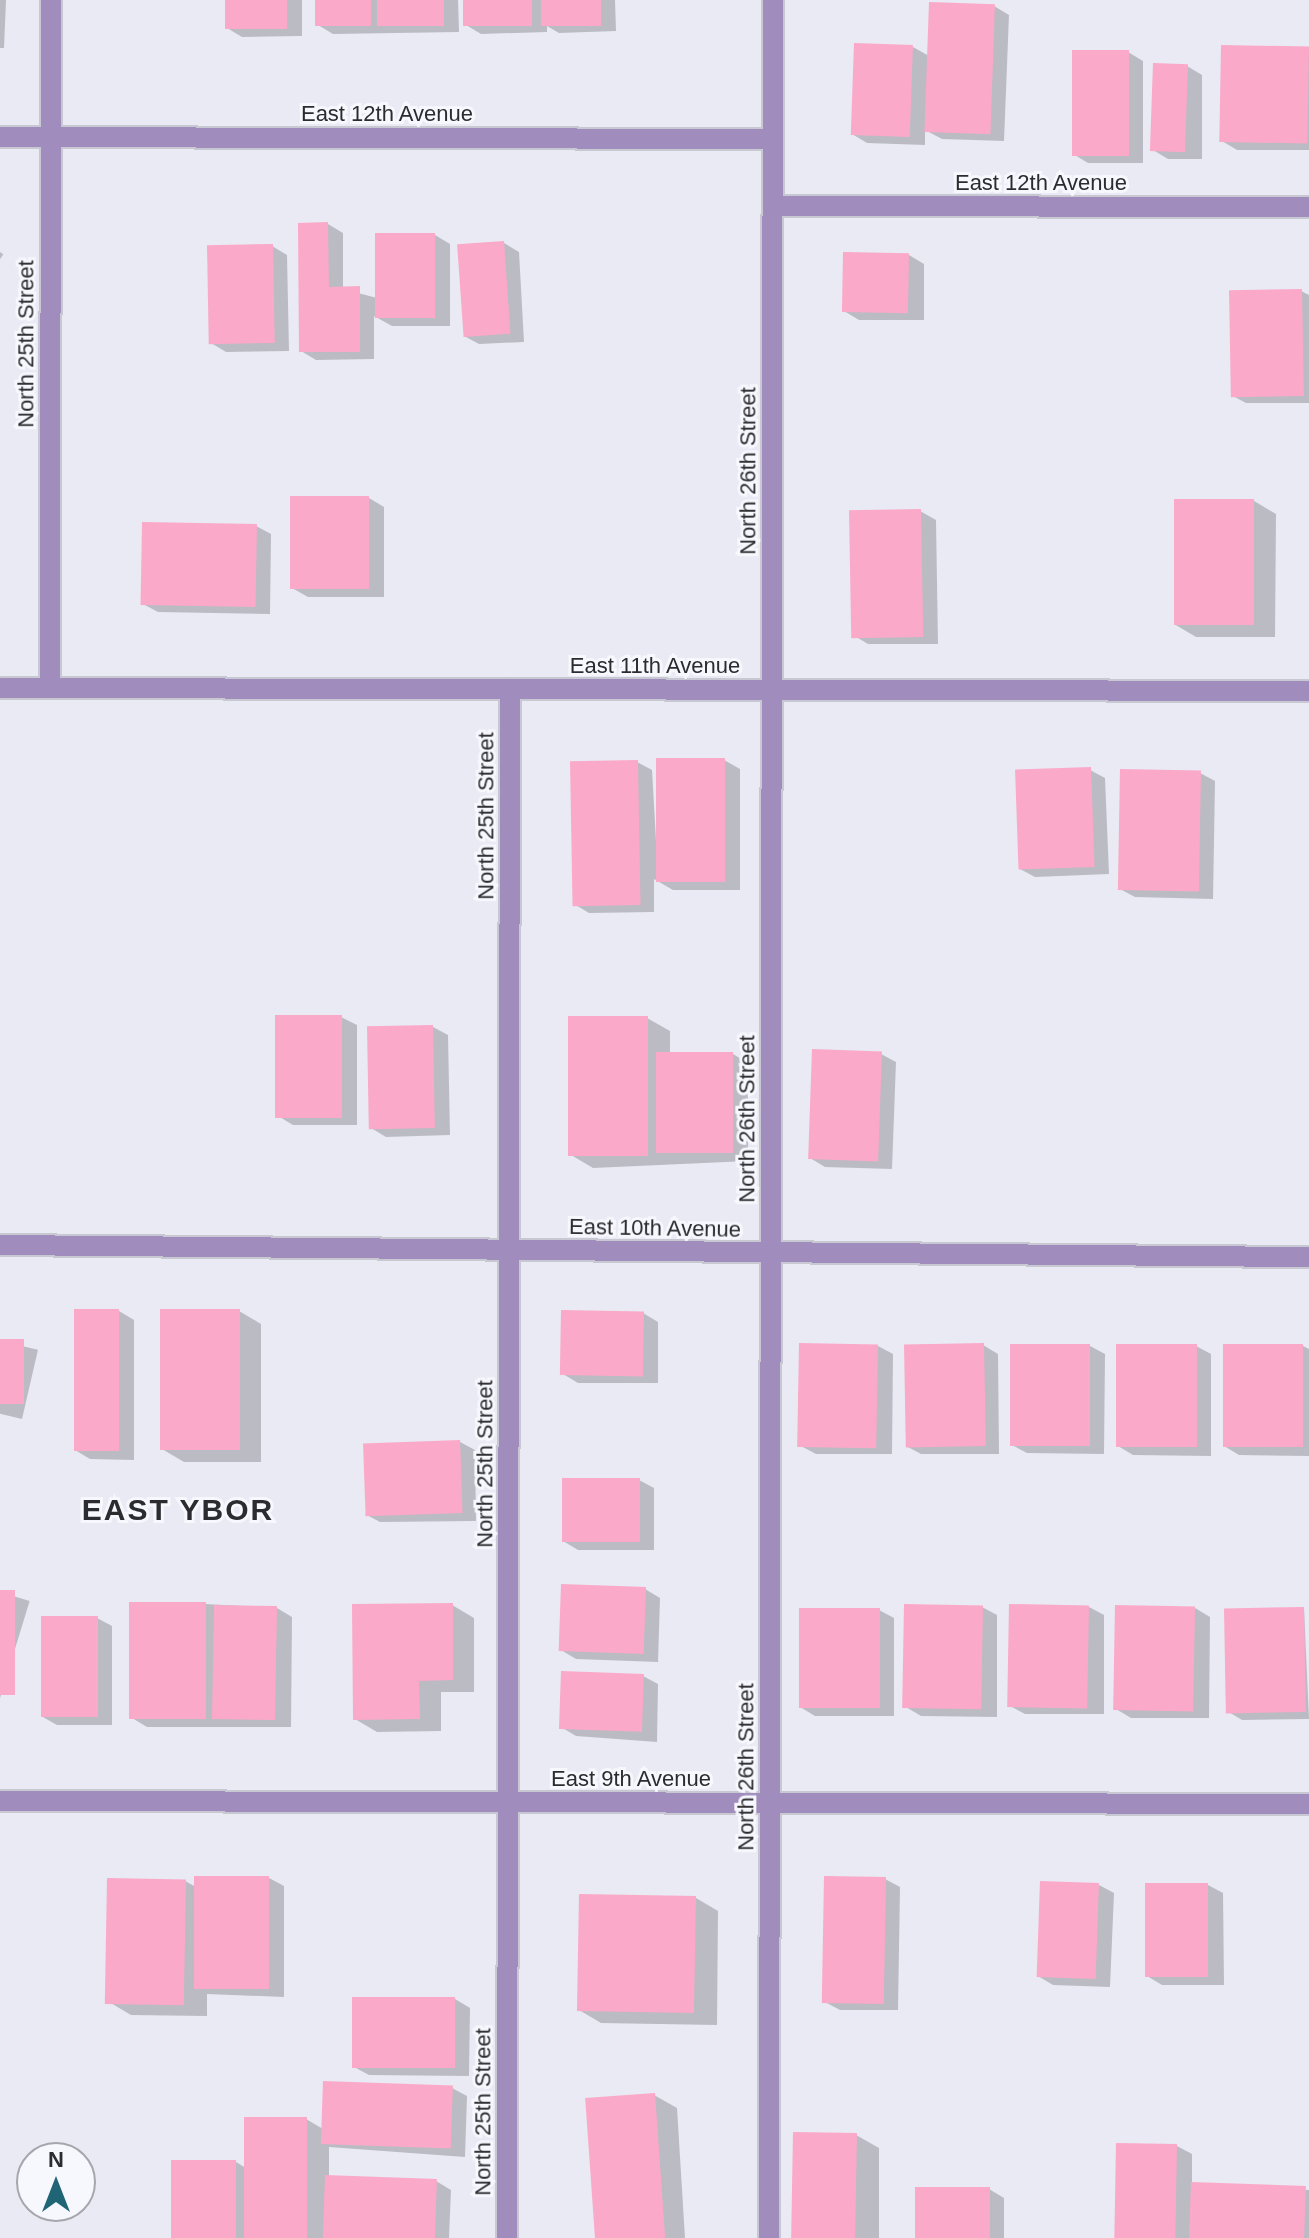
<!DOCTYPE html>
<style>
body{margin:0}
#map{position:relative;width:1309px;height:2238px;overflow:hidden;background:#e9eaf4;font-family:Helvetica,sans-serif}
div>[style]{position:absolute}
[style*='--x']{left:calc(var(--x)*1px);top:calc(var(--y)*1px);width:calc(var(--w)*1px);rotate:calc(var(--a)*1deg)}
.shadow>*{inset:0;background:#0003;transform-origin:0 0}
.building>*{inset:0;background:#fba9c8;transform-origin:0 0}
.roads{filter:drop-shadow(2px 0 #c7c8d1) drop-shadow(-2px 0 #c7c8d1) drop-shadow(0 2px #c7c8d1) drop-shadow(0 -2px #c7c8d1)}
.minor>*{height:20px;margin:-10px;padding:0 10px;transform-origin:10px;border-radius:10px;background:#a08cbd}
span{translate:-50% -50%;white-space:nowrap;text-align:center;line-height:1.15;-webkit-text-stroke:6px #f7f7fe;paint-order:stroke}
.street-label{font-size:22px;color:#2c2c30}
.district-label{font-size:30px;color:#2c2c30;font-weight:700;letter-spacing:2px}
.north{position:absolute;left:16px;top:2142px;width:80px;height:80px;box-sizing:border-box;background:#f7f7fe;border:2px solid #a6a6ac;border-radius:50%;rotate:0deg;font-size:22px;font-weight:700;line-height:32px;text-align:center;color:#2c2c30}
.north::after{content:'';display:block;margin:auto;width:28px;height:36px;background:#206576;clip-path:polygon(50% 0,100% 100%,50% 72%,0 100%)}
</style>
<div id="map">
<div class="shadow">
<i style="clip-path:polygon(0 0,6px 0,4px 48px,0 48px)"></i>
<i style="clip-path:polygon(227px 0,302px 0,302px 36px,242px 37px,227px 28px)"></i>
<i style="clip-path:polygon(317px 0,458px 0,459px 32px,333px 34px,318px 25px)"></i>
<i style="clip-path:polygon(465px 0,615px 0,616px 31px,559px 33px,547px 26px,547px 32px,481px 34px,466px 25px)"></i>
<i style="clip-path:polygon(994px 6px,1009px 15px,1004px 141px,942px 139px,925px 130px,925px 145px,867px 143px,852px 134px,913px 47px,929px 56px)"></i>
<i style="clip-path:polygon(1309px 48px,1309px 150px,1237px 150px,1222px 141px)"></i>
<i style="clip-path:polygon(1128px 52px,1143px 61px,1143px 163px,1088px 163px,1073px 154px)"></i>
<i style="clip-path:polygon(1187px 66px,1202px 75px,1202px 159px,1168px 159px,1153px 150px)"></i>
<i style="clip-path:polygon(328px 224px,343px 233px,343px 289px,377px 298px,435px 235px,450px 244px,450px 326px,392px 326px,374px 316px,374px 359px,316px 360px,301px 351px)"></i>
<i style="clip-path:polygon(504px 243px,519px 252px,524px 342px,479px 344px,464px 336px)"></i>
<i style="clip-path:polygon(272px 246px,287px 255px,289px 351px,226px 352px,211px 343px)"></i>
<i style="left:0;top:252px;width:4px;height:79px;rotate:34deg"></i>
<i style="clip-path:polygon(909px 255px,924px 264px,924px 320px,859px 320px,844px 311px)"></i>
<i style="clip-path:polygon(1301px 291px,1309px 295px,1309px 403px,1246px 403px,1231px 395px)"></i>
<i style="clip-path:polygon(369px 498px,384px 507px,384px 597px,308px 597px,292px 588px)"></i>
<i style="clip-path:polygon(1254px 501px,1276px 514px,1275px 637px,1196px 637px,1174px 624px)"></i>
<i style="clip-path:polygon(920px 511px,936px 520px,938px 644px,868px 644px,853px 635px)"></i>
<i style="clip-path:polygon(256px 526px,271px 534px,270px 614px,158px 612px,143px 604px)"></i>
<i style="clip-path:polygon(724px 760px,740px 769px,740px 890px,673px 890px,654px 879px,654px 912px,589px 913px,574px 904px,637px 762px,652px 770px,658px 876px)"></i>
<i style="clip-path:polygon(1090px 770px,1105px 778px,1109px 874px,1035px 877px,1020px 869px)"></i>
<i style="clip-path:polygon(1200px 773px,1215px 781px,1213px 899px,1135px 897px,1120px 889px)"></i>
<i style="clip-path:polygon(341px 1017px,357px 1025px,357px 1125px,293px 1125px,278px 1116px)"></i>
<i style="clip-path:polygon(647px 1018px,670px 1031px,670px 1054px,733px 1054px,748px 1063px,748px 1161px,593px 1168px,571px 1155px)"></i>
<i style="clip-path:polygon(433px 1027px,448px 1035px,450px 1135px,386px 1137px,371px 1128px)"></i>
<i style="clip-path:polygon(881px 1054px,896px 1062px,892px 1169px,825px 1167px,810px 1158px)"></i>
<i style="clip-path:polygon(119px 1311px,134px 1320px,134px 1460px,90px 1459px,75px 1450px)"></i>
<i style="clip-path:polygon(239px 1311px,261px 1324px,261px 1462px,184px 1462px,162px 1449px)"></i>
<i style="clip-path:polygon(643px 1313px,658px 1322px,658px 1383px,578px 1383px,563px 1374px)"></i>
<i style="left:0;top:1341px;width:39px;height:71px;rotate:13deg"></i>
<i style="clip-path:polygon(983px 1345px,998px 1354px,999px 1454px,921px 1454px,906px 1446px)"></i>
<i style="clip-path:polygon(878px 1346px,893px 1354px,892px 1454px,816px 1454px,801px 1446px)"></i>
<i style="clip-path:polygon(1090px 1346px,1105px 1354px,1104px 1454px,1027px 1453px,1012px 1445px)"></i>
<i style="clip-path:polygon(1196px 1346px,1211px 1354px,1211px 1456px,1133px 1455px,1118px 1446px)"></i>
<i style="clip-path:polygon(1303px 1346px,1309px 1349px,1309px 1456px,1239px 1455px,1224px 1446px)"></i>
<i style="clip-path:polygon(460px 1442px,475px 1450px,476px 1521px,380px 1522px,365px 1514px)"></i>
<i style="clip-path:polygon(639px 1480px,654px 1488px,654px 1550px,578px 1550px,563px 1541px)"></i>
<i style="clip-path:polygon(645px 1589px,660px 1598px,658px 1662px,576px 1659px,561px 1650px)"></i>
<i style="left:0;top:1592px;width:31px;height:110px;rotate:17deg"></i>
<i style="clip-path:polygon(205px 1604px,277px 1608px,292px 1617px,291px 1727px,147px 1727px,132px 1718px)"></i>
<i style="clip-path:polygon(452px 1605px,474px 1618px,474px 1692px,441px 1692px,441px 1731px,377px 1732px,355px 1719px)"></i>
<i style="clip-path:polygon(982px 1607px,997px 1615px,997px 1717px,921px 1716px,906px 1707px)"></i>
<i style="clip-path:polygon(1089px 1607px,1104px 1615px,1104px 1714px,1025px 1714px,1010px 1706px)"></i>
<i style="clip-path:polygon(1195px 1608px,1210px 1617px,1209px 1718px,1131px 1718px,1116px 1709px)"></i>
<i style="clip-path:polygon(1304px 1609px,1309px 1719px,1242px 1720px,1227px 1711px)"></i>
<i style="clip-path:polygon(879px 1610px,894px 1618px,894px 1716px,815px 1716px,800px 1707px)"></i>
<i style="clip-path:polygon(97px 1618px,112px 1626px,112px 1725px,57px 1725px,41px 1716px)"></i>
<i style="clip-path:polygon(643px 1676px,658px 1684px,657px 1742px,576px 1736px,561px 1727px)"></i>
<i style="clip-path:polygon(269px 1878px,284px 1886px,284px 1997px,207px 1994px,207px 2016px,131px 2015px,109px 2002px,185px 1881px,196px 1887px)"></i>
<i style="clip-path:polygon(885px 1879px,900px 1887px,898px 2010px,840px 2010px,825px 2002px)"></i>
<i style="clip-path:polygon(1099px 1885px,1114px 1893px,1110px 1987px,1053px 1985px,1038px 1976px)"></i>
<i style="clip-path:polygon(1208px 1885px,1223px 1893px,1224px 1985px,1162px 1985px,1147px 1976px)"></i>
<i style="clip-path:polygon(696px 1898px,718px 1911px,717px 2025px,601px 2023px,579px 2010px)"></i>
<i style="clip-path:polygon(455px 1999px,470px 2008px,469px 2076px,369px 2075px,354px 2067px)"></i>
<i style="clip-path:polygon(452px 2088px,467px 2096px,465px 2157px,329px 2147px,329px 2178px,436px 2181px,451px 2190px,449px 2238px,172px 2238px,236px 2162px,246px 2168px,306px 2119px,323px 2129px)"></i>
<i style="clip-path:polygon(654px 2095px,677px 2108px,685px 2238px,596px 2238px)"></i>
<i style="clip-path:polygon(856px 2135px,879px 2148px,879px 2238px,795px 2238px)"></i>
<i style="clip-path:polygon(1177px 2146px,1192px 2154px,1192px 2184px,1309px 2190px,1309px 2238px,1117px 2238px)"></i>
<i style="clip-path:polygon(989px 2189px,1004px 2198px,1004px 2238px,917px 2238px)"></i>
</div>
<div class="building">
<i style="left:225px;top:0;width:62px;height:29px"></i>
<i style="left:315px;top:0;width:56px;height:26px"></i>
<i style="left:377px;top:0;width:67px;height:26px"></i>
<i style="left:463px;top:0;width:69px;height:26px"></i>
<i style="left:541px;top:0;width:60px;height:26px"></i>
<i style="left:929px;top:2px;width:66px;height:130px;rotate:2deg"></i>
<i style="left:854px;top:43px;width:59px;height:92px;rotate:2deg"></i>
<i style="left:1221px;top:45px;width:88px;height:97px;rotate:1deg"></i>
<i style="left:1072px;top:50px;width:57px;height:106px"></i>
<i style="left:1153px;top:63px;width:35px;height:88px;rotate:2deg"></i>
<i style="clip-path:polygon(328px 222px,329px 287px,360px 286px,360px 352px,299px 352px,298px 223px)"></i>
<i style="left:435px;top:233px;width:85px;height:60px;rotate:90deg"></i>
<i style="left:504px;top:241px;width:93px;height:47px;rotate:86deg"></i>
<i style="left:273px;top:244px;width:99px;height:66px;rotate:89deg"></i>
<i style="left:843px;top:252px;width:66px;height:60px;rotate:1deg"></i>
<i style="left:1302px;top:289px;width:107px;height:73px;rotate:89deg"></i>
<i style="left:369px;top:496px;width:93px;height:79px;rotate:90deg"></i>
<i style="left:1174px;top:499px;width:80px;height:126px"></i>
<i style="left:921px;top:509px;width:128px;height:72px;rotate:89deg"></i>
<i style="left:142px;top:522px;width:115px;height:83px;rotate:1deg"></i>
<i style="left:656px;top:758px;width:69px;height:124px"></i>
<i style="left:638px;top:760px;width:145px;height:68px;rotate:89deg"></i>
<i style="left:1091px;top:767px;width:100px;height:76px;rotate:88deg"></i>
<i style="left:1120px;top:769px;width:81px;height:121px;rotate:1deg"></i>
<i style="left:275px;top:1015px;width:67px;height:103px"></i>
<i style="left:648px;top:1016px;width:140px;height:80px;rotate:90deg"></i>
<i style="left:433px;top:1025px;width:103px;height:66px;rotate:89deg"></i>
<i style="left:812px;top:1049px;width:70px;height:110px;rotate:2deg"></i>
<i style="left:656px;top:1052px;width:77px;height:101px"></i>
<i style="left:74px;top:1309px;width:45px;height:142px"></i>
<i style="left:160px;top:1309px;width:80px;height:141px"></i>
<i style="left:561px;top:1310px;width:83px;height:65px;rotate:1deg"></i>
<i style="left:0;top:1339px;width:24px;height:65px"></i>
<i style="left:799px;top:1343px;width:79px;height:104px;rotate:1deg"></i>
<i style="left:984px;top:1343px;width:103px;height:80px;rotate:89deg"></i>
<i style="left:1010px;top:1344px;width:80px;height:102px"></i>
<i style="left:1116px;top:1344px;width:81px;height:103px"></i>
<i style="left:1223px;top:1344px;width:80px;height:103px"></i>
<i style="left:460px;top:1440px;width:73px;height:97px;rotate:88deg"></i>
<i style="left:562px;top:1478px;width:78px;height:64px"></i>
<i style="left:561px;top:1584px;width:85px;height:67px;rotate:2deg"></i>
<i style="left:0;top:1590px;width:15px;height:105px"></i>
<i style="left:206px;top:1602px;width:117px;height:77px;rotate:90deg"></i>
<i style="clip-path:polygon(453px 1603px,453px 1680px,419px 1681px,420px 1719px,353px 1720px,352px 1604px)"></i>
<i style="left:904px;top:1604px;width:79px;height:104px;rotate:1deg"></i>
<i style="left:1009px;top:1604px;width:80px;height:103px;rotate:1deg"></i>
<i style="left:214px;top:1605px;width:63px;height:114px;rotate:1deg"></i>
<i style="left:1115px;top:1605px;width:80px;height:105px;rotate:1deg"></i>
<i style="left:1304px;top:1607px;width:105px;height:80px;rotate:89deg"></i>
<i style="left:799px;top:1608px;width:81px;height:100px"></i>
<i style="left:41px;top:1616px;width:57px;height:101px"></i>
<i style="left:561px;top:1671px;width:83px;height:58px;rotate:2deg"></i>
<i style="left:194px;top:1876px;width:75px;height:113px"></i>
<i style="left:824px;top:1876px;width:62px;height:127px;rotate:1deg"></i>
<i style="left:107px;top:1878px;width:79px;height:126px;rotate:1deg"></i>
<i style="left:1040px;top:1881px;width:59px;height:96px;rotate:2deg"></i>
<i style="left:1145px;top:1883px;width:63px;height:94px"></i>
<i style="left:579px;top:1894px;width:117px;height:117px;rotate:1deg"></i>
<i style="left:352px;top:1997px;width:103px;height:71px"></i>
<i style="left:323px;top:2081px;width:130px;height:63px;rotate:2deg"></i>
<i style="left:655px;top:2093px;width:145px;height:70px;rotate:86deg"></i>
<i style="left:307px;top:2117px;width:121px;height:63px;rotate:90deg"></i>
<i style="left:793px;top:2132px;width:64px;height:106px;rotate:1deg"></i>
<i style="left:1116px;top:2143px;width:61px;height:95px;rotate:1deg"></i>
<i style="left:171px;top:2160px;width:65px;height:78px"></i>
<i style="left:325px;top:2175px;width:112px;height:63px;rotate:2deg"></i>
<i style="left:1191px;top:2182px;width:115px;height:56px;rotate:2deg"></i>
<i style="left:915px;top:2187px;width:75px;height:51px"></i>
</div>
<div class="roads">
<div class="minor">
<i style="--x:0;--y:137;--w:773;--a:0.15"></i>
<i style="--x:773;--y:206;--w:536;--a:0.11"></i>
<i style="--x:0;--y:688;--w:1309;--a:0.13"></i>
<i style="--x:50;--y:688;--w:688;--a:-89.92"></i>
<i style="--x:0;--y:1245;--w:1309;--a:0.53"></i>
<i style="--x:0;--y:1801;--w:1309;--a:0.13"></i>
<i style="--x:507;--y:2238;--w:1549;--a:-89.89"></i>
<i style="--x:769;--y:2238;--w:2238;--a:-89.9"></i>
</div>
</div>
<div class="street-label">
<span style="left:387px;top:114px">East 12th Avenue</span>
<span style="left:1041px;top:183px">East 12th Avenue</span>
<span style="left:26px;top:344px;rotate:-90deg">North 25th Street</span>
<span style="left:748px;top:471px;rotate:-90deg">North 26th Street</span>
<span style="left:655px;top:666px">East 11th Avenue</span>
<span style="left:486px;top:816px;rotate:-90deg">North 25th Street</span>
<span style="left:747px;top:1119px;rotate:-90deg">North 26th Street</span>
<span style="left:655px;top:1228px;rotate:1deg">East 10th Avenue</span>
<span style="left:485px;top:1464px;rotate:-90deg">North 25th Street</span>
<span style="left:746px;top:1767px;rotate:-90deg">North 26th Street</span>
<span style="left:631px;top:1779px">East 9th Avenue</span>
<span style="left:483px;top:2112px;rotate:-90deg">North 25th Street</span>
</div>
<div class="district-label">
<span style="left:178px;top:1510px">EAST YBOR</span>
</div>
<div class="north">N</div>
</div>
